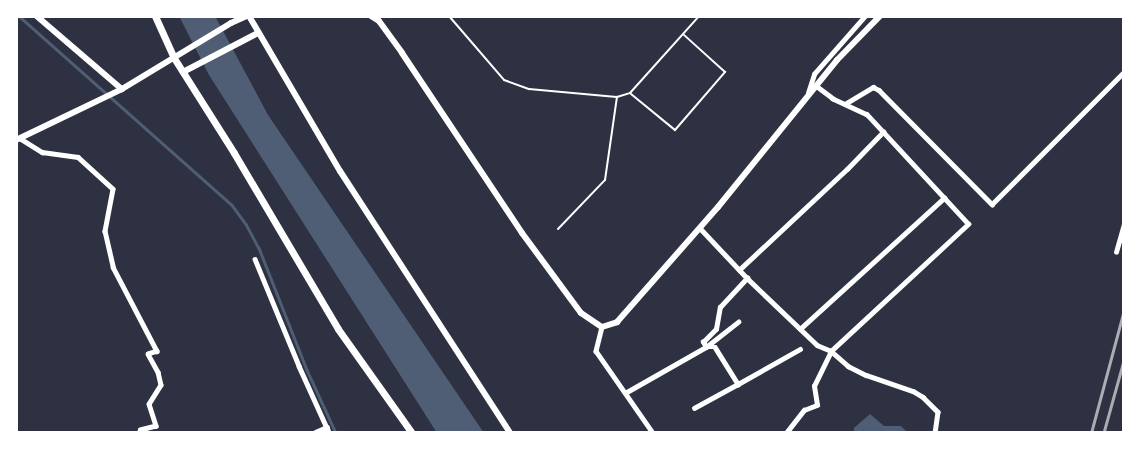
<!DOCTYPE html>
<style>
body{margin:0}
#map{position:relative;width:1140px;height:449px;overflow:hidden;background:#2d3142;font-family:"DM Sans",sans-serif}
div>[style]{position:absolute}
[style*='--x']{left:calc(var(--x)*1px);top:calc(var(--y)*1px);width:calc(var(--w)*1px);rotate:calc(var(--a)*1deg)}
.water>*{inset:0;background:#4f5d75}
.stream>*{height:2.5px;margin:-1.25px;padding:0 1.25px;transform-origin:1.25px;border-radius:1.25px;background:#4f5d75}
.service>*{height:2px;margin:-1px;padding:0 1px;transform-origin:1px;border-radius:1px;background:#fff}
.minor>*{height:4.5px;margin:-2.25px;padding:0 2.25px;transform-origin:2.25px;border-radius:2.25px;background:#fff}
.tertiary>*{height:5.5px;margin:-2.75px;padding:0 2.75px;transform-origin:2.75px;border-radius:2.75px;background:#fff}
.secondary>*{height:6px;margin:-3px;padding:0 3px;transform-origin:3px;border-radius:3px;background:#fff}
.primary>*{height:7px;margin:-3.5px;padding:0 3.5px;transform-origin:3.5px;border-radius:3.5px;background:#fff}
.rail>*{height:2.5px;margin:-1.25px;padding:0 1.25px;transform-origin:1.25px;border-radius:1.25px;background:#abadb3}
span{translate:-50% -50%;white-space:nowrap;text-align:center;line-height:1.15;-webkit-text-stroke:5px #fff;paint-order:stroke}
.frame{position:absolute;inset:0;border:18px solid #fff;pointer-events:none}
</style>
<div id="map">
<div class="water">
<i style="clip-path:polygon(179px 16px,215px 16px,268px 115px,484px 433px,437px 433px,209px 75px)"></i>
<i style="clip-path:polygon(870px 414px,884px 426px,901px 426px,908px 433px,854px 433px,854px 428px)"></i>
</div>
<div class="stream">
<i style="--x:19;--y:16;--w:285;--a:41.6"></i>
<i style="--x:232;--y:205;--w:24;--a:54"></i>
<i style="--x:246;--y:224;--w:27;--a:62"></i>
<i style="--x:259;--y:248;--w:131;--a:68.5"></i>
<i style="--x:307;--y:370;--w:69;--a:65.3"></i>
</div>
<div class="service">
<i style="--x:449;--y:16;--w:84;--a:49.3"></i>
<i style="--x:504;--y:80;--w:27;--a:20"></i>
<i style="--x:529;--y:89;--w:88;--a:5.2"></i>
<i style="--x:617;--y:97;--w:14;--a:-17"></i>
<i style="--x:630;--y:93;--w:103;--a:-48.1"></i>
<i style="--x:631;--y:94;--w:57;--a:39.3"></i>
<i style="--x:675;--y:130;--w:77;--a:-49.2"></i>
<i style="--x:725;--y:72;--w:55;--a:-137.9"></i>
<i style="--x:558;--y:229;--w:68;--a:-46.2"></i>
<i style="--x:605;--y:180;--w:84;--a:-81.8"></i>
</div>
<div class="minor">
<i style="--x:808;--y:93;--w:20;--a:-72"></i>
<i style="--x:814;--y:74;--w:77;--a:-48.7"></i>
<i style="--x:845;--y:104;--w:33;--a:-31"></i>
<i style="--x:873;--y:87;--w:7;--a:27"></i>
<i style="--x:879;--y:90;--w:161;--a:45.3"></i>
<i style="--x:992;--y:204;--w:187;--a:-45"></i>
<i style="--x:21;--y:139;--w:25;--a:32"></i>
<i style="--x:42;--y:152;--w:36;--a:8"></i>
<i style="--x:78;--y:157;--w:47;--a:42.4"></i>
<i style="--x:113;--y:189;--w:43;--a:100.8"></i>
<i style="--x:105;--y:231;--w:37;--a:77"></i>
<i style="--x:113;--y:267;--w:95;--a:62.4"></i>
<i style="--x:157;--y:351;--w:9;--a:162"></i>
<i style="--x:148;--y:354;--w:21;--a:61"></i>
<i style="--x:158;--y:372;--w:13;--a:77"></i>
<i style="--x:161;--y:385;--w:22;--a:122"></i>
<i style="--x:149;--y:404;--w:23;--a:72"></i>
<i style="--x:156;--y:426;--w:16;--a:166"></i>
<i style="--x:140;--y:430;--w:4;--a:56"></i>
<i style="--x:700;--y:228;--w:69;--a:46.8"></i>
<i style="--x:747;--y:278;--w:97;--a:43.7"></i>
<i style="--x:817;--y:345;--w:15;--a:23"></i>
<i style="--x:831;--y:351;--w:23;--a:41"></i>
<i style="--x:848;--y:366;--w:20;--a:27"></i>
<i style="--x:866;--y:375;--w:50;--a:18.8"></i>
<i style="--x:913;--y:391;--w:12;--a:31"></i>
<i style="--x:923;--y:397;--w:21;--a:45"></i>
<i style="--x:938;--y:412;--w:21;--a:98"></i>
<i style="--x:1116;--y:252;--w:29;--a:-74"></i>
<i style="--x:255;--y:259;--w:116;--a:67.6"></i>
<i style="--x:299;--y:366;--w:68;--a:65.7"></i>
<i style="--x:739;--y:270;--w:148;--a:-43.1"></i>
<i style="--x:847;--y:169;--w:52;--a:-45.8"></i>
<i style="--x:602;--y:327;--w:25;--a:104"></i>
<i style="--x:596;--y:351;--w:100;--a:55.2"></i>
<i style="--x:800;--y:329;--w:195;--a:-42.3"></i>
<i style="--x:706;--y:347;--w:6;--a:-121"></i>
<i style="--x:703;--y:342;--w:18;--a:-45"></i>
<i style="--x:716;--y:329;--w:22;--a:-80"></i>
<i style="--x:720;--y:307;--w:40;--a:-47"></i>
<i style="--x:706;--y:347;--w:41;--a:-38"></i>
<i style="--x:625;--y:393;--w:93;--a:-29.6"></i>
<i style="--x:706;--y:347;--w:9;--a:0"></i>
<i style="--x:715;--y:347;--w:44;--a:58.1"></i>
<i style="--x:738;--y:384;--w:71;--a:-29.4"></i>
<i style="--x:694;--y:408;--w:50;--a:-28.6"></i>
<i style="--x:786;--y:433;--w:29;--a:-52"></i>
<i style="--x:804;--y:410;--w:14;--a:-21"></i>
<i style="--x:817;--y:405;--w:19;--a:-99"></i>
<i style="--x:814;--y:386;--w:39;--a:-64"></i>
<i style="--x:831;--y:351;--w:187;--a:-42.8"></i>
<i style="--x:968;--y:224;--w:149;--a:-132.8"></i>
<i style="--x:867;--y:115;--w:38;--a:-155"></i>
<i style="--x:833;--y:99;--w:20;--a:-143"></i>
</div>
<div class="tertiary">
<i style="--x:37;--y:16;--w:112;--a:40.7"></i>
<i style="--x:316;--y:433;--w:12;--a:-24"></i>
<i style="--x:327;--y:428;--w:5;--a:68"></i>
</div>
<div class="secondary">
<i style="--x:249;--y:16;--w:180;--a:59.6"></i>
<i style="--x:340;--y:171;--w:312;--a:57"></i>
<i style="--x:371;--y:16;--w:9;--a:32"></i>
<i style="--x:379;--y:21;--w:39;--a:54"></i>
<i style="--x:402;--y:53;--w:216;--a:56.3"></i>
<i style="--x:522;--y:233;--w:99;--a:53.6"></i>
<i style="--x:581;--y:313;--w:25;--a:34"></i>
<i style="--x:602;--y:327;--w:16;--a:-18"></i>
<i style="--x:617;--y:322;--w:153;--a:-48.7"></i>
<i style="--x:718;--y:207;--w:189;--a:-51"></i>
<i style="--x:837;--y:60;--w:62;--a:-45.7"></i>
<i style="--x:183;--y:72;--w:85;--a:-27.5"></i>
<i style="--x:16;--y:140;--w:118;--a:-25.7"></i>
<i style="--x:122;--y:89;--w:127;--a:-31.2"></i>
<i style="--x:231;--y:23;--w:17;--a:-24"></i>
</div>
<div class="primary">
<i style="--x:155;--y:16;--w:46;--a:65.7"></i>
<i style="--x:174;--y:58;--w:112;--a:57.7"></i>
<i style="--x:234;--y:153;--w:204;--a:59.4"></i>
<i style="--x:338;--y:329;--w:128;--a:54.6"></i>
</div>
<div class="rail">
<i style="--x:1104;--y:431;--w:75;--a:-74.5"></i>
<i style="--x:1091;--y:433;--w:127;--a:-75"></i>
</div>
<div class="frame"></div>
</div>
